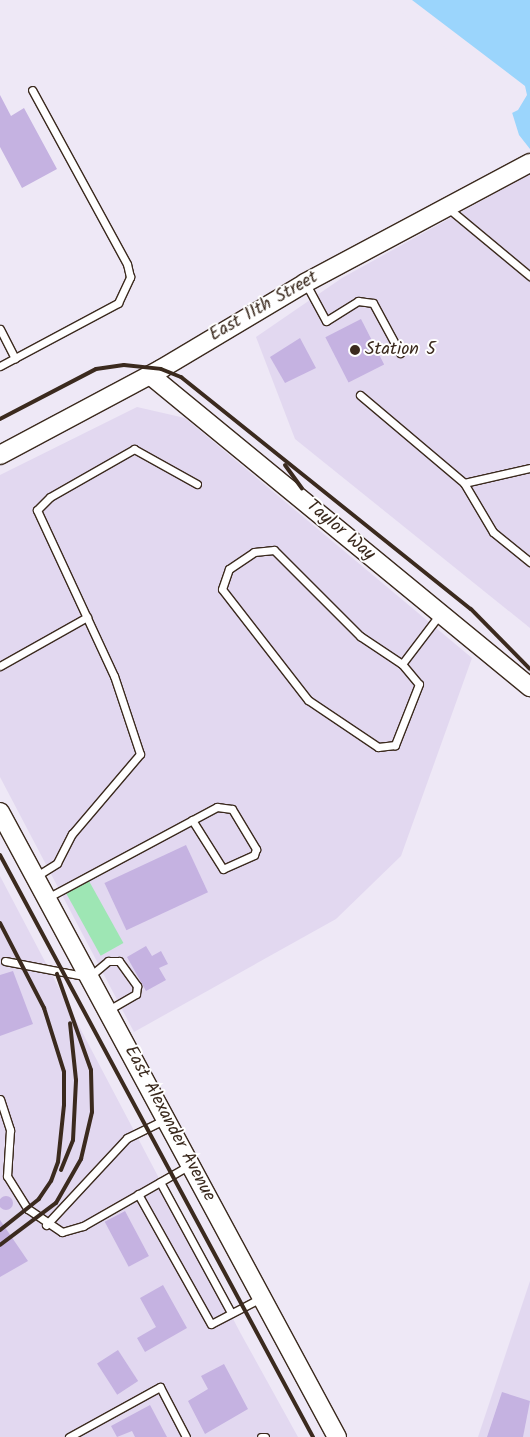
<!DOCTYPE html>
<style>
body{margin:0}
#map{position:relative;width:530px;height:1437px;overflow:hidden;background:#eee8f6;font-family:Kalam,sans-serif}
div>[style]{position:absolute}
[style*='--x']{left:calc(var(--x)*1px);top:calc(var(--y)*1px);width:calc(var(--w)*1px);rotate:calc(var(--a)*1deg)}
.built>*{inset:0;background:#e2d8f0}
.green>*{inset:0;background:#9ee6b4;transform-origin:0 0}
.water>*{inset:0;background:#9bd5fc}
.pier>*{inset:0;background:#eee8f6}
.building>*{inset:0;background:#c5b2e1;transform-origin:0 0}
.round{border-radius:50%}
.roads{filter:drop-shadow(1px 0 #3b2a1e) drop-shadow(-1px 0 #3b2a1e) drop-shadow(0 1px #3b2a1e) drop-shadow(0 -1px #3b2a1e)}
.service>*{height:7px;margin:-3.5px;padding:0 3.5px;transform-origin:3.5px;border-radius:3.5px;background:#fff}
.tertiary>*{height:18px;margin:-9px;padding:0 9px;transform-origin:9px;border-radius:9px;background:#fff}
.rail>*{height:4px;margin:-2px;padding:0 2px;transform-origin:2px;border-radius:2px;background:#3b2a1e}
.dots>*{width:14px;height:14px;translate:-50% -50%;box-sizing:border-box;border:2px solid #fff;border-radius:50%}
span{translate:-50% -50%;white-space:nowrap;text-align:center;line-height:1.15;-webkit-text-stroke:4px #fff;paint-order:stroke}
.street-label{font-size:18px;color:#3b2a1e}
.poi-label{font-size:18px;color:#3b2a1e}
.left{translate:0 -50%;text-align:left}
</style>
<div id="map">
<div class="built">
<i style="clip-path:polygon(530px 174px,530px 628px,295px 439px,256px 337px,342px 278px)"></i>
<i style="clip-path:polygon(137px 407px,185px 418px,472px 658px,401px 856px,336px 919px,134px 1032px,0 777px,0 475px)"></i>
<i style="clip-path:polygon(0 876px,241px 1334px,298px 1437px,0 1437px)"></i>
<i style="clip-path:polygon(530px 1281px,530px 1437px,478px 1437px)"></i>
</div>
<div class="green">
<i style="left:89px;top:881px;width:71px;height:26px;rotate:61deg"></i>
</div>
<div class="water">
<i style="clip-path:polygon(389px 0,530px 0,530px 149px,519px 135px,506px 93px)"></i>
</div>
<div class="pier">
<i style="clip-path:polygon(386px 0,412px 0,525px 86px,527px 95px,518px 110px,510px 114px,504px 95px)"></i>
</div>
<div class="building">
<i style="clip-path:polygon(0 95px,11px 116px,24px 108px,57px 169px,22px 188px,0 147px)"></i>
<i style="left:361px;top:319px;width:51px;height:40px;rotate:63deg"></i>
<i style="clip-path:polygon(300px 338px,316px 368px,285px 383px,270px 357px)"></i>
<i style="left:186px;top:845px;width:52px;height:90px;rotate:65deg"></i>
<i style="clip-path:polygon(146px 946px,152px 956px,161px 951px,168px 964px,159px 968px,166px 980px,146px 991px,127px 957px)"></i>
<i style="clip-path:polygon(13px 971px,33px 1024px,0 1036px,0 975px)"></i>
<i class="round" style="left:-1px;top:1196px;width:14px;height:14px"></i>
<i style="left:125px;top:1211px;width:51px;height:23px;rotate:62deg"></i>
<i style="clip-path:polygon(0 1220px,28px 1261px,0 1277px)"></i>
<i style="clip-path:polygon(163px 1285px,187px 1328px,145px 1352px,137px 1338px,156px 1327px,140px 1298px)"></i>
<i style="left:118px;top:1350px;width:37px;height:25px;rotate:57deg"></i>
<i style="clip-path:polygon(224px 1364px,248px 1409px,205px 1434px,188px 1401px,208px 1389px,201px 1376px)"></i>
<i style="clip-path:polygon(502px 1392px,530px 1401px,523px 1437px,487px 1437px)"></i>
<i style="clip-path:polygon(150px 1405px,167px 1437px,135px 1437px,132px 1431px,117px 1437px,111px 1426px)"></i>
</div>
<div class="roads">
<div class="service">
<i style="--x:448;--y:208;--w:107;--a:39.7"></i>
<i style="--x:306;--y:284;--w:42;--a:61.6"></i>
<i style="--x:326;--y:321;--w:38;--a:-32"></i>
<i style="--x:358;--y:301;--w:15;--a:8"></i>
<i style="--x:373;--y:303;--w:57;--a:61.6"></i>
<i style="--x:0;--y:329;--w:33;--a:63"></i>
<i style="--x:0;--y:366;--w:134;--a:-28.1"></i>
<i style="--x:118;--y:303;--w:29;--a:-65"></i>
<i style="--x:130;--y:277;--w:13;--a:-103"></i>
<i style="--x:127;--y:264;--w:198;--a:-118.6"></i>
<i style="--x:360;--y:395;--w:136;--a:40.2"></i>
<i style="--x:464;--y:483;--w:57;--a:59.4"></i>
<i style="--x:493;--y:532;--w:48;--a:39"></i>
<i style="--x:464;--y:483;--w:68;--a:-12.8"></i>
<i style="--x:402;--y:664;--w:26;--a:50"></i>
<i style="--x:419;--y:684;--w:66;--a:111.5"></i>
<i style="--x:395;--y:745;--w:17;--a:173"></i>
<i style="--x:378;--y:747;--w:84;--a:-146.1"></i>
<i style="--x:308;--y:700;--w:140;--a:-127.8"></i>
<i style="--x:222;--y:589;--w:21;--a:-71"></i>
<i style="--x:229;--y:569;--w:30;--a:-34"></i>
<i style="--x:254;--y:552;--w:20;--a:-6"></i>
<i style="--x:274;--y:550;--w:122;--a:45"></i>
<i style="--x:360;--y:636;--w:50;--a:33.7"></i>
<i style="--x:402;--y:664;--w:63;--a:-52.8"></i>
<i style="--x:0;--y:666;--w:100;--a:-29.4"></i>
<i style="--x:35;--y:877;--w:26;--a:-32"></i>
<i style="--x:57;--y:863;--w:33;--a:-63"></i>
<i style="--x:72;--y:834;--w:105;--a:-49.6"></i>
<i style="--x:140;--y:754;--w:82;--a:-108.4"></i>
<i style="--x:114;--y:676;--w:183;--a:-114.9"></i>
<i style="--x:37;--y:510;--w:18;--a:-45"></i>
<i style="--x:50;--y:497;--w:97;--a:-29.7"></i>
<i style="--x:134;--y:449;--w:72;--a:29.1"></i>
<i style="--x:47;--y:898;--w:193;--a:-28.2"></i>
<i style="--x:217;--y:807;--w:15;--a:8"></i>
<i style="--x:232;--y:809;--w:47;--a:59"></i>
<i style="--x:256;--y:849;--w:6;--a:108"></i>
<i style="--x:254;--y:855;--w:34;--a:156"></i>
<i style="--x:223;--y:869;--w:58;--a:-122.3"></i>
<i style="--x:5;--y:961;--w:86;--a:10.8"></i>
<i style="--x:89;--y:977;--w:25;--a:-40"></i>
<i style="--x:108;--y:961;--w:11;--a:0"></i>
<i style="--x:119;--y:961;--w:31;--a:54"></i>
<i style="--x:137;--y:986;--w:8;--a:97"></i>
<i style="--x:136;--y:994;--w:32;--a:150"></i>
<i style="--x:0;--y:1099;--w:33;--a:72"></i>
<i style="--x:10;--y:1130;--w:46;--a:93.7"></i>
<i style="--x:7;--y:1176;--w:39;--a:58"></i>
<i style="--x:28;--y:1209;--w:41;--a:34.1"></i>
<i style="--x:62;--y:1232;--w:22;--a:-16"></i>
<i style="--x:83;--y:1226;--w:123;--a:-29.7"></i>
<i style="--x:160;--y:1182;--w:149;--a:61.5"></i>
<i style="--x:138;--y:1194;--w:149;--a:60.7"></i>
<i style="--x:211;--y:1324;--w:56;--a:-27.5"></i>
<i style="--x:46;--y:1225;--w:119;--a:-47"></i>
<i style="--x:127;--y:1138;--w:43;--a:-26"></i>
<i style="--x:69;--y:1437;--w:104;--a:-28.8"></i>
<i style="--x:160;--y:1387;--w:56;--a:62.5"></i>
<i style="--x:261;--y:1437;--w:4;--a:0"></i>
</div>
<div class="tertiary">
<i style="--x:150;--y:375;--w:492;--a:39.4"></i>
<i style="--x:0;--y:455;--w:183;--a:-28.1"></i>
<i style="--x:161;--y:369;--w:168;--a:-30.8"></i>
<i style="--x:305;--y:283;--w:255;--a:-28.1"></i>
<i style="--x:0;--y:812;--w:710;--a:61.67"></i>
</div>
</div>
<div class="rail">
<i style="--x:0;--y:419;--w:108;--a:-27.5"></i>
<i style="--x:96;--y:369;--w:28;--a:-8"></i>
<i style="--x:124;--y:365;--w:37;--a:6"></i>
<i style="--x:161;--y:369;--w:22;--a:22"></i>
<i style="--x:181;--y:377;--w:371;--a:38.7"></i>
<i style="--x:471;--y:609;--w:84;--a:45.5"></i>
<i style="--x:285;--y:465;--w:29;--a:54"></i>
<i style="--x:0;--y:855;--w:661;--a:61.73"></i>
<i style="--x:0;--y:923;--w:96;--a:62.6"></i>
<i style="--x:44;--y:1008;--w:67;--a:72.6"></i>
<i style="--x:64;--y:1072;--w:33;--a:90"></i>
<i style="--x:64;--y:1105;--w:57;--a:96"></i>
<i style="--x:58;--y:1162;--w:20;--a:110"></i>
<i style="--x:51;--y:1181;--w:22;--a:124"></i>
<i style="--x:39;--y:1199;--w:50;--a:141.5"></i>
<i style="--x:61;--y:1170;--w:32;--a:-68"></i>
<i style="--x:73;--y:1140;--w:60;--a:-87.1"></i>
<i style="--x:76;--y:1080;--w:57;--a:-96"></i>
<i style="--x:0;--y:1245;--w:70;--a:-36.9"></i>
<i style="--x:56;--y:1203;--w:51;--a:-60.4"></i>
<i style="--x:81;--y:1159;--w:48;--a:-76.8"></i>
<i style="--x:92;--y:1112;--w:42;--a:-91.4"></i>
<i style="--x:91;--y:1070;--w:102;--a:-109.5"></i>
</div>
<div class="dots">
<i style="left:355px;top:350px;background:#3b2a1e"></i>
</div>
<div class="street-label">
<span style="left:264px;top:307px;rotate:-30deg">East 11th Street</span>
<span style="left:340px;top:531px;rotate:40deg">Taylor Way</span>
<span style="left:169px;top:1124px;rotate:62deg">East Alexander Avenue</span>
</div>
<div class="poi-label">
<span class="left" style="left:365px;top:350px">Station 5</span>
</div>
</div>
